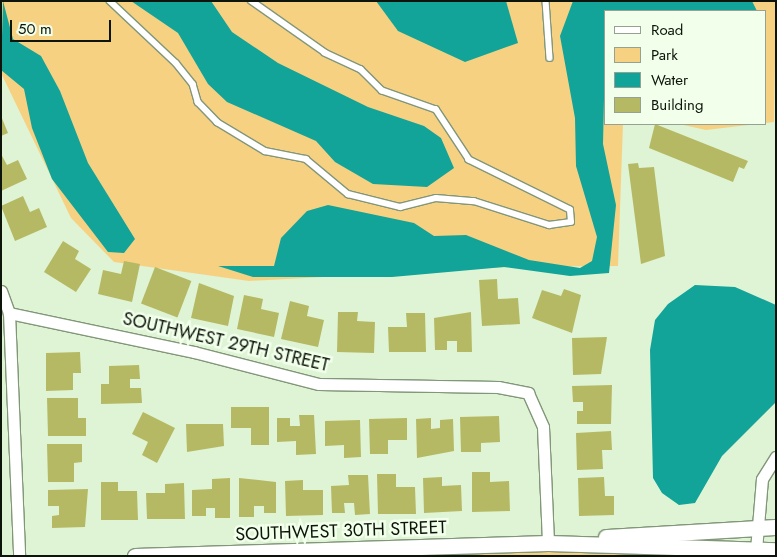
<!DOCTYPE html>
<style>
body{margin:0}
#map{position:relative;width:777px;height:557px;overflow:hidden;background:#def4d5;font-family:Jost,sans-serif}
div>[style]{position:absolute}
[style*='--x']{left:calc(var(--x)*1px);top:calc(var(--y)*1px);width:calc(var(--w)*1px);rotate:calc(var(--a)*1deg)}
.green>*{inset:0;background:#f7d182}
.water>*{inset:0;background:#12a399}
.building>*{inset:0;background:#b6b963;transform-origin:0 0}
.roads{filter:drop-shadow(1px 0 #829679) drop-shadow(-1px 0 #829679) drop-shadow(0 1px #829679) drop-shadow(0 -1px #829679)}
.service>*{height:5.5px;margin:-2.75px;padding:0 2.75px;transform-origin:2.75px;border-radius:2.75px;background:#fff}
.minor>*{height:11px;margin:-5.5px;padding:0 5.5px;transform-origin:5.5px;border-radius:5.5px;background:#fff}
.tertiary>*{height:15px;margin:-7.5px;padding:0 7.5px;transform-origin:7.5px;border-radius:7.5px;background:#fff}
span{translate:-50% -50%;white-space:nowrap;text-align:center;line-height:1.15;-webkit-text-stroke:5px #f1ffeb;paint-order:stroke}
.street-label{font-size:18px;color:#0d140a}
.frame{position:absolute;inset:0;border:2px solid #0d140a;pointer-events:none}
.legend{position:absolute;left:604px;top:10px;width:162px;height:115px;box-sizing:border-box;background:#f1ffeb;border:1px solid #96a191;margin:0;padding:6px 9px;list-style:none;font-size:15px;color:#0d140a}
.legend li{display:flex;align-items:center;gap:10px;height:25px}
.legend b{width:25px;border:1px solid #96a191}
.scale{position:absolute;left:10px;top:20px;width:101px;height:22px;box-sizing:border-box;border:2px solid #0d140a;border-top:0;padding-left:6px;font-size:15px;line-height:18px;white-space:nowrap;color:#0d140a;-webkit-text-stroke:4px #f1ffeb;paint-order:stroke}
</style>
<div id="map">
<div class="green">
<i style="clip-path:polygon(1px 1px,776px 1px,774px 122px,766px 123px,766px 11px,606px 11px,606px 124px,623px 124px,618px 266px,509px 267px,249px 281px,114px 262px,71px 218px,1px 73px)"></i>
<i style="clip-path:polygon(679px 124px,757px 124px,706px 130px)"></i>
<i style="clip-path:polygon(590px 551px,727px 556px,390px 556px)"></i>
</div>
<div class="water">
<i style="clip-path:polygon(3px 1px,13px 39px,41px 56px,60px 91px,88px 163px,135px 239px,124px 253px,108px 252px,52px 179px,32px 128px,24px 89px,1px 70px)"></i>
<i style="clip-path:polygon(131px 1px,211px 1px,232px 32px,278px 63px,368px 107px,424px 126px,441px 138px,454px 168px,427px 187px,373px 184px,335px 162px,316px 141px,227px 102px,208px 84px,178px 33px)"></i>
<i style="clip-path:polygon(376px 1px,506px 1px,518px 43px,465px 62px,398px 31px)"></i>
<i style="clip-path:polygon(573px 1px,752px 1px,757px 11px,606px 11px,603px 144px,616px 205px,609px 273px,570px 276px,504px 267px,392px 277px,253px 277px,218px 266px,274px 266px,281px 238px,307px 211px,328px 205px,414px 223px,434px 236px,466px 235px,529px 260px,580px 268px,592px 261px,597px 237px,576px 166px,575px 118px,560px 36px)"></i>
<i style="clip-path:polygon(695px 285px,735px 287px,776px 305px,776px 402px,722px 456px,695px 503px,679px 505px,662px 493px,653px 478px,650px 350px,655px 320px,668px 304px)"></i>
</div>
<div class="building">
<i style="clip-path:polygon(1px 116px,8px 133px,1px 136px)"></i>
<i style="clip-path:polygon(655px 124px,748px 161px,744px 169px,739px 167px,733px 182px,649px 148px)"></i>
<i style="clip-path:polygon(1px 154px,7px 165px,18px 160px,27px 179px,1px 191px)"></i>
<i style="clip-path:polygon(638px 163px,639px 168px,654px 167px,665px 256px,641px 264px,628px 164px)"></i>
<i style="clip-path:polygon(23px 196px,30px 212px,39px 208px,47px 227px,15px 241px,1px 206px)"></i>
<i style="clip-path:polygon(63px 241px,79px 251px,75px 259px,91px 269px,76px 292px,44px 272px)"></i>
<i style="clip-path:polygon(124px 261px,140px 264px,132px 302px,98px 294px,103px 270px,121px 274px)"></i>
<i style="left:155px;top:267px;width:39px;height:39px;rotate:21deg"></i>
<i style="clip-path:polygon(497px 279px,498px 299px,518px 298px,520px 324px,482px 326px,479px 280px)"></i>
<i style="clip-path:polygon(199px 283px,234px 296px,228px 326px,191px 318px)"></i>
<i style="clip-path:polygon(564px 289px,581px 295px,572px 333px,532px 318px,542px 290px,561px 296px)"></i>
<i style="clip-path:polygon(244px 295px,263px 299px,261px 309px,279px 313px,274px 337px,237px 329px)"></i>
<i style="clip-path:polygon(290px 301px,309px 306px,307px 316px,324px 320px,318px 347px,281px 339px)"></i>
<i style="clip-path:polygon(338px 312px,358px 312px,357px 321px,375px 322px,374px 353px,337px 352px)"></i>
<i style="clip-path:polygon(471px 312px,472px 352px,457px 352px,457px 341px,447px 341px,447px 350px,435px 350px,434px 318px)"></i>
<i style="clip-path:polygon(406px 313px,425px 313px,426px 352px,389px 352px,388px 327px,407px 327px)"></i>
<i style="clip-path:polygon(607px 337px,601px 374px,573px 375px,572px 338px)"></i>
<i style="clip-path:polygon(80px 352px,81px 373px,73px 373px,73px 390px,46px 391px,46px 353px)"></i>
<i style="clip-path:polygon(139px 365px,140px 379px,130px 379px,130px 388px,141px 388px,142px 403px,101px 404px,101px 384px,109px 384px,109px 366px)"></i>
<i style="clip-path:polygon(612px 385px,611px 424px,577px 424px,577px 411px,583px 411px,583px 402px,573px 402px,572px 386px)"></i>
<i style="clip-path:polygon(47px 398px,78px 398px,78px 418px,86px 418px,86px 436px,48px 436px)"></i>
<i style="clip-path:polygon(231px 407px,269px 407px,269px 445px,251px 445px,251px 428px,231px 428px)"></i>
<i style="clip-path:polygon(143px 412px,175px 428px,157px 463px,142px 455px,148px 442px,132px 434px)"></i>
<i style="clip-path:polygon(299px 415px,314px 415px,316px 454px,296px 455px,296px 441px,277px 442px,277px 418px,290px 418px,290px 426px,300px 426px)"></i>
<i style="clip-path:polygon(499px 416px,500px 442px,481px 443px,481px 452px,461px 452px,460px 417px)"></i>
<i style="clip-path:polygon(407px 418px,407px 440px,388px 440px,388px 454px,370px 454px,369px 419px)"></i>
<i style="clip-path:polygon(431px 418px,431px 429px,440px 428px,440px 420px,453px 419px,454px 451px,417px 458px,416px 419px)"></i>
<i style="clip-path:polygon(360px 420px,361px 457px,344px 458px,344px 445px,325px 446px,325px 421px)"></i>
<i style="clip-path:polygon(186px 424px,223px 424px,224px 446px,187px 452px)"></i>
<i style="clip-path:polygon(611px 431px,612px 450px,602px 450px,603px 469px,577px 470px,576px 433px)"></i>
<i style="clip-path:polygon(47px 444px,82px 444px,82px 462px,74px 463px,74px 482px,48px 482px)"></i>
<i style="clip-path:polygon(472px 472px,490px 472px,490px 482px,509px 481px,510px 511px,472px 512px)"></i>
<i style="clip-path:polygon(377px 474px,396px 474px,396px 487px,415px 487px,416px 514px,378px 514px)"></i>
<i style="clip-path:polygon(348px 475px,368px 475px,370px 514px,355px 515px,354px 503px,344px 503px,345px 513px,332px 513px,331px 486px,349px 485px)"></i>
<i style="clip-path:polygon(442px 477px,442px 486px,461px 485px,462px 511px,424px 513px,423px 478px)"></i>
<i style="clip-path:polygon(604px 477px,605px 496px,614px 496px,614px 515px,579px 516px,578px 478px)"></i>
<i style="clip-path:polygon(230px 478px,230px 518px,215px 518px,215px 508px,206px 508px,206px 516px,192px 516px,192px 490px,212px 489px,212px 479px)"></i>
<i style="clip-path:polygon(239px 478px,276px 482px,276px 513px,264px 513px,264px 506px,254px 506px,254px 517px,239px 517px)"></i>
<i style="clip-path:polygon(303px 480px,303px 490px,323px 490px,323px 515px,286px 516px,285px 481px)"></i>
<i style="clip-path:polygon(101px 482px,118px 482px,118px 491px,137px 491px,138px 520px,101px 520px)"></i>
<i style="clip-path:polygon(184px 483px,185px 519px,147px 519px,146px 493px,165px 493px,165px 484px)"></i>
<i style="clip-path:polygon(88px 489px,85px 527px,52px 528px,52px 516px,59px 515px,59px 506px,48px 506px,48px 490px)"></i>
</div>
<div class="roads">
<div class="service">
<i style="--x:110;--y:1;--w:91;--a:43.2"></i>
<i style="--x:176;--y:63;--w:27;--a:51"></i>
<i style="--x:193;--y:84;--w:19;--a:74"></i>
<i style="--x:198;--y:102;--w:28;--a:46"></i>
<i style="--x:217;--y:122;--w:56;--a:31.1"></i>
<i style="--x:265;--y:151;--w:42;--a:11"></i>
<i style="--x:306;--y:159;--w:55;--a:39.8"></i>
<i style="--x:348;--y:194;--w:54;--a:14"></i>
<i style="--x:400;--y:207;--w:37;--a:-14"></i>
<i style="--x:436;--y:198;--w:38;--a:5"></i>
<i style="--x:474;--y:201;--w:79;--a:17.7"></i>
<i style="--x:549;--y:225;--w:22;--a:-8"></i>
<i style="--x:571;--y:222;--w:12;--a:-95"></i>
<i style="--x:570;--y:210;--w:113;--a:-153.7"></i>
<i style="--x:469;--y:160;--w:60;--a:-123.4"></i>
<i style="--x:436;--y:110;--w:57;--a:-160.6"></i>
<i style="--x:382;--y:91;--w:30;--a:-135"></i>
<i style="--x:361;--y:70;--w:40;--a:-155"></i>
<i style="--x:325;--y:53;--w:90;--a:-144.9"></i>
<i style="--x:546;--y:1;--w:57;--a:86"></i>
</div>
<div class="minor">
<i style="--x:1;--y:291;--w:23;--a:70"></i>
<i style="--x:9;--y:313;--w:243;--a:87.6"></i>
<i style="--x:9;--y:313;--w:189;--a:11.9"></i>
<i style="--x:194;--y:352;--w:129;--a:14.4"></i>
<i style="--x:319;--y:384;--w:179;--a:1"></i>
<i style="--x:498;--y:387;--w:31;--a:11"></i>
<i style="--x:528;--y:393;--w:37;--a:66"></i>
<i style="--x:543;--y:427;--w:116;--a:87.5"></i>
<i style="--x:756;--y:550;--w:71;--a:-85.2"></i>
<i style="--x:762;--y:479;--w:26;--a:-58"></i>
</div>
<div class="tertiary">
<i style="--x:606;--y:537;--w:170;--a:-3.4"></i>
<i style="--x:135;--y:556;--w:413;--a:-1.8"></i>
<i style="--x:548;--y:543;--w:228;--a:1.8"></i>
</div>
</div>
<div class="street-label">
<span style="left:226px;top:342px;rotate:13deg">SOUTHWEST 29TH STREET</span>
<span style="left:341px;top:531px;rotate:-2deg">SOUTHWEST 30TH STREET</span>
</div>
<div class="frame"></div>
<ul class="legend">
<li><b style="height:6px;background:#fff"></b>Road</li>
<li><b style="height:14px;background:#f7d182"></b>Park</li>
<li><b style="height:14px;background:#12a399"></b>Water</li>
<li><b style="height:14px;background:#b6b963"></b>Building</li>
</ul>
<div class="scale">50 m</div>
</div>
